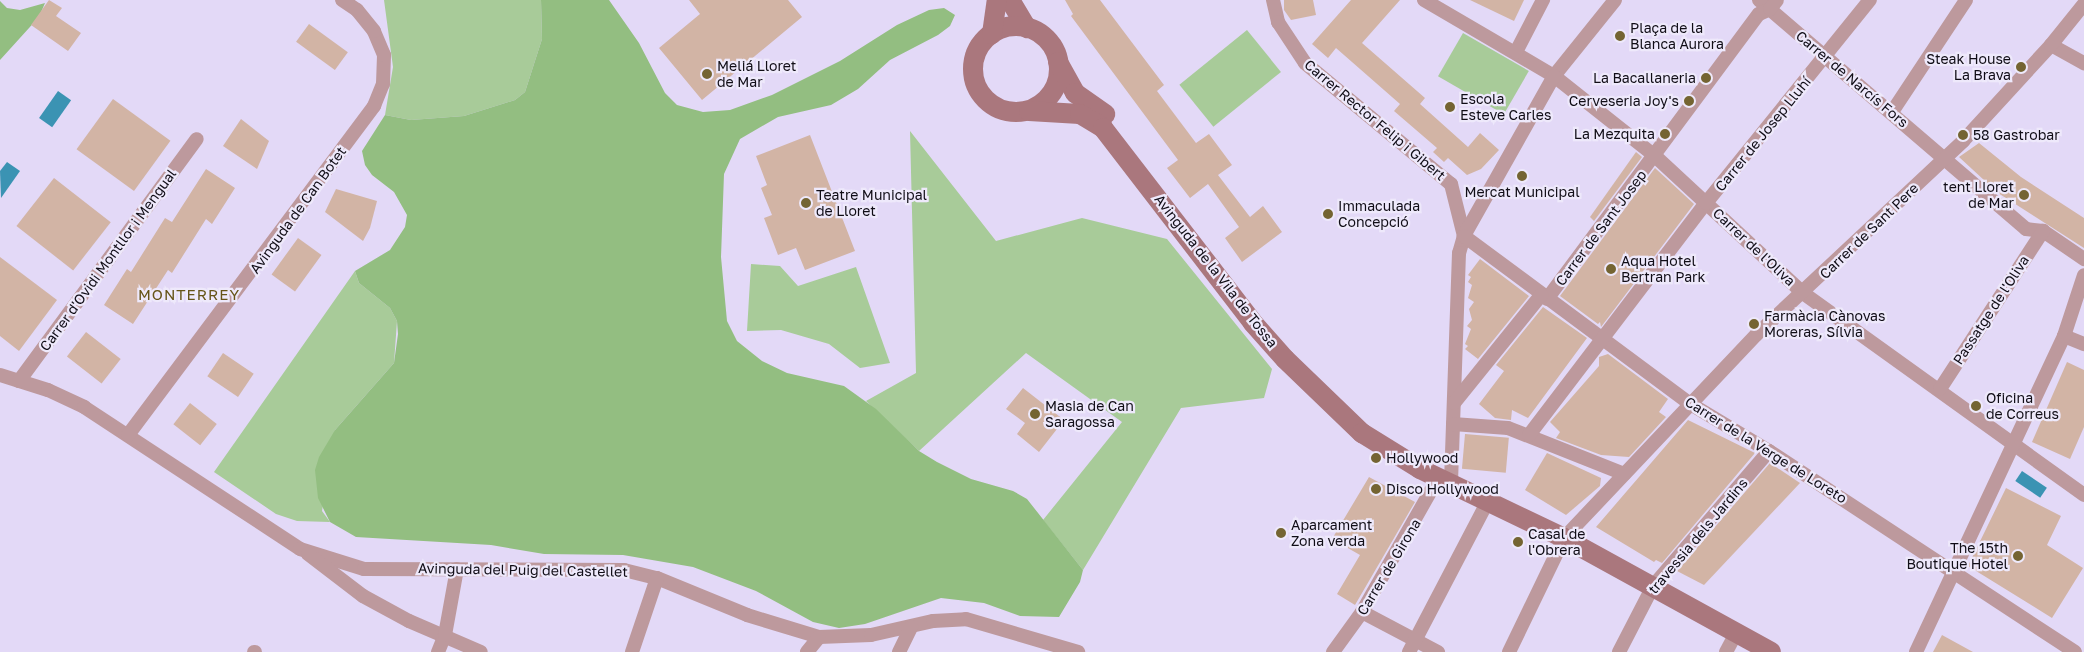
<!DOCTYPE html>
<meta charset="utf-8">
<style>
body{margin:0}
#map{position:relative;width:2084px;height:652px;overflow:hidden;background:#e3d9f7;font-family:"Golos Text",sans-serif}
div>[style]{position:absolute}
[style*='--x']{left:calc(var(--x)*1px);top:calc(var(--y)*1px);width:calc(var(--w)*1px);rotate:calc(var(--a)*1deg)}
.green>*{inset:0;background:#a8cb99;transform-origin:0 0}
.forest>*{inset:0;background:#93be81}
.water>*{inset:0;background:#3b93b3;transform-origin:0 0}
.building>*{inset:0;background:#d2b4a5;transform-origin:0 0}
.street>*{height:14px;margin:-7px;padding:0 7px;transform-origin:7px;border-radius:7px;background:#bd999d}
.secondary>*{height:20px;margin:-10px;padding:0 10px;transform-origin:10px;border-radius:10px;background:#aa777d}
.secondary>.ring{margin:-10px;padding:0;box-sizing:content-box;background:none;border:20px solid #aa777d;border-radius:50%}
.dots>*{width:14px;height:14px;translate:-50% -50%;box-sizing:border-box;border:2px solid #eee9fb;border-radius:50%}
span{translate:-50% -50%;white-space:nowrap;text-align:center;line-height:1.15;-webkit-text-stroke:4.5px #eee9fb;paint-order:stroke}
.poi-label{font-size:14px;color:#100d16}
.left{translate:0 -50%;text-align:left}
.right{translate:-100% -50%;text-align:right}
.street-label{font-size:14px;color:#100d16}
.neighbourhood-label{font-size:15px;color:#665418;letter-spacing:1px}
</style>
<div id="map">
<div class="green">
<i style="clip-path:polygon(384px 0,541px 0,542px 39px,525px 92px,515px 100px,464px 116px,411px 120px,385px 115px,393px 67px)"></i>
<i style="left:1247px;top:30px;width:54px;height:87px;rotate:51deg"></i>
<i style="left:1463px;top:33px;width:76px;height:50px;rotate:30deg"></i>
<i style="clip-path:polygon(910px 131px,996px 241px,1082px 218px,1167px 239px,1272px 369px,1264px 398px,1181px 408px,1083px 570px,1043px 520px,1122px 422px,1026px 353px,919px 451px,866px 401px,916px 373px)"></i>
<i style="clip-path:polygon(751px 264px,780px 266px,798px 286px,856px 267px,890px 363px,860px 368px,829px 344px,781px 330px,747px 331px)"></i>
<i style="clip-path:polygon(355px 271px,359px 283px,390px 308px,397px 321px,394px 363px,335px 430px,322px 511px,330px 522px,297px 521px,276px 514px,214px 472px)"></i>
</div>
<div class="forest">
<i style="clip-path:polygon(541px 0,609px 0,639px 43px,665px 93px,677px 105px,703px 112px,730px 110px,772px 95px,840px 61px,897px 25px,929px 10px,944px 8px,955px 15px,950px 26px,938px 35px,890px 60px,858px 89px,831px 105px,778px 117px,740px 139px,724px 174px,721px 257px,727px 321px,737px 341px,762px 361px,787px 373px,844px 386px,876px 409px,919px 451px,937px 462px,971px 479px,1013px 491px,1027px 499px,1083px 570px,1080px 582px,1059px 617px,1020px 616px,984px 603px,941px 598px,865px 624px,839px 628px,813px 622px,756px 591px,693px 567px,623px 555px,544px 554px,491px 545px,356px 537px,330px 522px,318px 498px,315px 470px,319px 457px,335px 430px,394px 363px,398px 334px,397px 321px,390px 308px,359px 283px,355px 271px,390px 250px,405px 227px,407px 215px,394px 192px,372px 175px,365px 165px,362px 151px,385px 115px,411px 120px,464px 116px,515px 100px,525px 92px,542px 39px)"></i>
<i style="clip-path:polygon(0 1px,7px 8px,20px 10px,45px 3px,39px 17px,0 60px)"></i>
</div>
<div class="water">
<i style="left:58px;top:91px;width:16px;height:33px;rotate:35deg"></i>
<i style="clip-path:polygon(7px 162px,20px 171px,1px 198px,0 171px)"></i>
<i style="left:2022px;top:471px;width:30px;height:12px;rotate:34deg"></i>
</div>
<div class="building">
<i style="clip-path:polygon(49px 0,62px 8px,56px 16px,81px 33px,68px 51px,31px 25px)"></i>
<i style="clip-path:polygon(689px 0,788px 0,802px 17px,702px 100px,659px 48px,700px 14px)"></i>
<i style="clip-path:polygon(1065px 0,1100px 0,1164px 85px,1157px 91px,1196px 143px,1209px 134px,1232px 165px,1218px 175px,1250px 217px,1263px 206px,1282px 232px,1242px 262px,1225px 238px,1239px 227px,1208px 184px,1190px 198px,1167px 168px,1178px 160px,1071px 16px,1073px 14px)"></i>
<i style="clip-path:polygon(1284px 0,1313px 0,1316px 15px,1291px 20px,1284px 10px)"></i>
<i style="clip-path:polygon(1351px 0,1400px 0,1362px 43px,1425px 98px,1420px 104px,1468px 147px,1480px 133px,1499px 150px,1481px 169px,1467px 175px,1448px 158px,1444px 162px,1433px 152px,1437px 148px,1394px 111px,1400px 104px,1336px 48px,1328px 58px,1312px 44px)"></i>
<i style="clip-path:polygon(1470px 0,1524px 0,1514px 21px)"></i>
<i style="left:309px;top:24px;width:48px;height:22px;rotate:36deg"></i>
<i style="left:113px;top:99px;width:71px;height:62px;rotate:36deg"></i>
<i style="clip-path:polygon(241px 119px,269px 141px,257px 169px,223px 146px)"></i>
<i style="clip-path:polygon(810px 135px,855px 251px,805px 270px,796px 248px,778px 255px,764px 218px,772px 215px,761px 188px,767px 185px,756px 156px)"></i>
<i style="clip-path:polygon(1979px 143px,2021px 177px,2084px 218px,2084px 248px,1998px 193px,1959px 157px)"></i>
<i style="clip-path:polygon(1636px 152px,1642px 157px,1594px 221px,1590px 217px)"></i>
<i style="clip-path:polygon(1655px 168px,1694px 204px,1601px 327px,1600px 322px,1598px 324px,1560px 296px)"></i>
<i style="clip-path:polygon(206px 169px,235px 188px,212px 224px,206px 219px,172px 273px,168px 270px,133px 324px,104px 305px,127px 269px,131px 272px,165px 218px,172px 222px)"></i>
<i style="left:54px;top:178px;width:72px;height:61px;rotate:38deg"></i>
<i style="clip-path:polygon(336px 189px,377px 201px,370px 228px,363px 241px,325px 212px)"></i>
<i style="left:298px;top:238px;width:29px;height:45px;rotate:36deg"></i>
<i style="clip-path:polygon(0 257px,57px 300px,19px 351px,0 336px)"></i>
<i style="clip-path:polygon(1480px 259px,1529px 296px,1478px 359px,1465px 349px,1468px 346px,1465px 344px,1471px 329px,1467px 326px,1472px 320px,1469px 309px,1474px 302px,1468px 298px,1472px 285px,1468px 282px,1471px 277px,1468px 275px)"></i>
<i style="clip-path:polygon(1543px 307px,1587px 338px,1528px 418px,1512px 410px,1511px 420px,1495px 418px,1479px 404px,1504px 371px,1496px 365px)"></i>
<i style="left:86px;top:332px;width:44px;height:31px;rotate:38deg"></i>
<i style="left:223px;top:353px;width:37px;height:28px;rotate:34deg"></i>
<i style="clip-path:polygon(1608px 354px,1668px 399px,1659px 412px,1666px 417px,1629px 457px,1601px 455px,1556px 438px,1560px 432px,1550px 422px,1599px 366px,1599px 357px)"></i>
<i style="clip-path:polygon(2067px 362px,2084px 370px,2084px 427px,2070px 459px,2032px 442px)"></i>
<i style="clip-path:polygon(1023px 388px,1064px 420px,1039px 452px,1017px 434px,1025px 423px,1006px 409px)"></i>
<i style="left:190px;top:403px;width:34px;height:27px;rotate:38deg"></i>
<i style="clip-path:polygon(1688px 420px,1755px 453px,1662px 563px,1656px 560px,1654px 562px,1596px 527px)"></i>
<i style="left:1465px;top:434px;width:44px;height:35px;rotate:5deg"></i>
<i style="clip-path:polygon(1547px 453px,1601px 478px,1600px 486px,1566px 515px,1525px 490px)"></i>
<i style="clip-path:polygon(1770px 463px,1800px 483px,1704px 585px,1677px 571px)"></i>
<i style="clip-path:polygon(1369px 477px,1415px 502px,1355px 605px,1337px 594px,1360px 555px,1332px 539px)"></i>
<i style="clip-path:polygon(2006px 488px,2061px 516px,2047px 545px,2083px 568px,2052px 618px,1968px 566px)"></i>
<i style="clip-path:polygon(1942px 635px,1973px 652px,1933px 652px)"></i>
</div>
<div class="street">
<i style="--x:1273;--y:0;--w:23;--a:77"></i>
<i style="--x:1278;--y:22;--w:49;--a:56.6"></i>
<i style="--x:1305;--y:63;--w:190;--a:39.7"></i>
<i style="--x:1451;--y:184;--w:54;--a:76"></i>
<i style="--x:1464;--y:236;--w:18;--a:106"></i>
<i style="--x:1459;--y:253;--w:232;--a:92"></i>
<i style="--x:1424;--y:0;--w:151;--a:30.3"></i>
<i style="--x:1554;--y:76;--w:129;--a:38.4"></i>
<i style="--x:1655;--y:156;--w:202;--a:42.8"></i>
<i style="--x:1803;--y:293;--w:346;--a:35.7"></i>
<i style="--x:1615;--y:0;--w:97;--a:128.8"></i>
<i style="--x:1554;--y:76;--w:184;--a:119.4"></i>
<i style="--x:1464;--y:236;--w:280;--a:36.6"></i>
<i style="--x:1689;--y:403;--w:93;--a:31"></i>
<i style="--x:1769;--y:451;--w:366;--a:33.3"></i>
<i style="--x:1759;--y:0;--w:352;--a:40.6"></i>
<i style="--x:2026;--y:229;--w:17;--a:7"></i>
<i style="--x:2043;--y:231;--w:50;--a:34.3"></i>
<i style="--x:2051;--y:45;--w:38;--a:29"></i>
<i style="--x:1516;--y:52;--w:59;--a:-62.6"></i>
<i style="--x:1892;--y:112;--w:134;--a:-56.5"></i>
<i style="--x:1547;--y:299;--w:355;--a:-53.4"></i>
<i style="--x:1759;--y:14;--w:12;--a:-24"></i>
<i style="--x:1770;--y:9;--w:11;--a:-52"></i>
<i style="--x:2064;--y:336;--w:22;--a:22"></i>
<i style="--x:0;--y:375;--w:50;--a:17.4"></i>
<i style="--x:48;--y:390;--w:40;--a:25"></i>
<i style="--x:84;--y:407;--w:258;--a:33.3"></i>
<i style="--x:300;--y:549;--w:67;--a:17.4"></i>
<i style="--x:364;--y:569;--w:260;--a:0.2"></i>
<i style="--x:624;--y:570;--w:34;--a:14"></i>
<i style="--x:657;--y:578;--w:97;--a:22.3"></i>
<i style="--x:747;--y:615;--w:75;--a:17"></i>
<i style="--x:819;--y:637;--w:52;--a:-2.2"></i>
<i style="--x:871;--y:635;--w:64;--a:-12.7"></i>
<i style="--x:933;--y:621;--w:33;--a:-3"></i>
<i style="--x:966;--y:619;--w:117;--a:16.4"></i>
<i style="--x:19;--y:381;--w:300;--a:-53.7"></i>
<i style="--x:1940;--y:389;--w:189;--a:-56.9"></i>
<i style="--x:1454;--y:403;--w:139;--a:-51.1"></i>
<i style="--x:1453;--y:424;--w:55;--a:4.2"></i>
<i style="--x:1508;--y:428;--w:125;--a:21.6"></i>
<i style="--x:128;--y:435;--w:411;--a:-53.2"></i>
<i style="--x:374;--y:106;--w:24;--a:-68"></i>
<i style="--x:383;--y:84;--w:29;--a:-88"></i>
<i style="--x:384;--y:55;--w:26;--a:-113"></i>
<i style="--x:374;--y:31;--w:27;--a:-129"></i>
<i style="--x:357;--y:10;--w:18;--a:-146"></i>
<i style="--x:1529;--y:435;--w:292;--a:-52.7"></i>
<i style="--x:1706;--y:203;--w:261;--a:-51.1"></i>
<i style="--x:308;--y:554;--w:69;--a:37.4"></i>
<i style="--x:363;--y:596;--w:52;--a:28.5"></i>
<i style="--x:409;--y:621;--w:78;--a:23.3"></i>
<i style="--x:1362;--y:612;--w:86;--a:27.8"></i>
<i style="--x:254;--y:652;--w:1;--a:0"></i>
<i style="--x:438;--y:652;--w:18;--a:-68"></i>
<i style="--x:445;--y:635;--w:67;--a:-79.7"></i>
<i style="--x:632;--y:652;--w:78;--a:-71.3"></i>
<i style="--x:807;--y:652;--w:19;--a:-51"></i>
<i style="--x:899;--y:652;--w:28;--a:-64"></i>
<i style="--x:1333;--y:652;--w:49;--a:-54.1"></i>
<i style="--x:1362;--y:612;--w:154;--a:-60.4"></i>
<i style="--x:1409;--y:652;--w:168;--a:-62.4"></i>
<i style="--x:1509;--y:652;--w:127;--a:-64.2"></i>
<i style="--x:1564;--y:538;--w:279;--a:-46.6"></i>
<i style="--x:1756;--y:335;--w:284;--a:-43.1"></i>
<i style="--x:1963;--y:141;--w:130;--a:-47.5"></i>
<i style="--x:2051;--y:45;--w:53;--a:-51.2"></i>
<i style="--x:1619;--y:652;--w:74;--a:-62.7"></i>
<i style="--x:1653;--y:586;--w:178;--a:-49.3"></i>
<i style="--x:1726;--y:652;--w:21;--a:-62"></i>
<i style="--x:1916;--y:652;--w:349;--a:-64.9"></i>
<i style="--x:2064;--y:336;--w:64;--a:-71.8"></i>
</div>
<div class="secondary">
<i style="--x:1010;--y:0;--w:33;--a:59"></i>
<i class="ring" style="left:973px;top:26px;width:66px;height:66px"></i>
<i style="--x:992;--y:34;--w:34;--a:-82"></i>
<i style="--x:1058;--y:62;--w:35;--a:61"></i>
<i style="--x:1075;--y:93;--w:37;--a:35"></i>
<i style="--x:1029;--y:111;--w:51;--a:3.4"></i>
<i style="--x:1080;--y:114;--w:27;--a:31"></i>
<i style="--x:1103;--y:128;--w:246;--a:52.4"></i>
<i style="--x:1253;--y:323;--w:48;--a:48.4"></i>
<i style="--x:1285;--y:359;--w:107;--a:43.9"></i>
<i style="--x:1362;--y:433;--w:68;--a:31.8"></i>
<i style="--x:1420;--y:469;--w:160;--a:25.6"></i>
<i style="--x:1564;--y:538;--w:236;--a:28.8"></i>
</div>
<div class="dots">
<i style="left:1620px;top:36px;background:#746432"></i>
<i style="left:2021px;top:67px;background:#746432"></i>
<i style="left:707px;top:74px;background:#746432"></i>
<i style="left:1706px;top:78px;background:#746432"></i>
<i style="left:1689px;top:101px;background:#746432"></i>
<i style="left:1450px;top:107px;background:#746432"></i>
<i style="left:1665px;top:134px;background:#746432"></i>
<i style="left:1963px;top:135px;background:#746432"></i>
<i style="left:1522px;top:176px;background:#746432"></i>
<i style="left:2024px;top:195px;background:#746432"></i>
<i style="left:806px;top:203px;background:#746432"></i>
<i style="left:1328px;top:214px;background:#746432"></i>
<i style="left:1611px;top:269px;background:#746432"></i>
<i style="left:1754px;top:324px;background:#746432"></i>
<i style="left:1976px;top:406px;background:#746432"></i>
<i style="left:1035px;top:414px;background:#746432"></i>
<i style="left:1376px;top:458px;background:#746432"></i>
<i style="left:1376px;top:489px;background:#746432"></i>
<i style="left:1281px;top:533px;background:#746432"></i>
<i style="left:1518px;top:542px;background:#746432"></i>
<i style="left:2018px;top:556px;background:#746432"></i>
</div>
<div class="poi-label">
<span class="left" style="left:1630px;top:36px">Plaça de la<br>Blanca Aurora</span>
<span class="right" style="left:2011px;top:67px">Steak House<br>La Brava</span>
<span class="left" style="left:717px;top:74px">Meliá Lloret<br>de Mar</span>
<span class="right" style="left:1696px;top:78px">La Bacallaneria</span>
<span class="left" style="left:1460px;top:107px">Escola<br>Esteve Carles</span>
<span class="right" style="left:1679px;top:101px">Cerveseria Joy's</span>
<span class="right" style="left:1655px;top:134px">La Mezquita</span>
<span class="left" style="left:1973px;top:135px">58 Gastrobar</span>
<span class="right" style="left:2014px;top:195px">tent Lloret<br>de Mar</span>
<span style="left:1522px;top:192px">Mercat Municipal</span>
<span class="left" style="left:816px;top:203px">Teatre Municipal<br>de Lloret</span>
<span class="left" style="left:1338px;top:214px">Immaculada<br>Concepció</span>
<span class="left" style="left:1621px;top:269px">Aqua Hotel<br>Bertran Park</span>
<span class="left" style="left:1764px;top:324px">Farmàcia Cànovas<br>Moreras, Sílvia</span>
<span class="left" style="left:1986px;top:406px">Oficina<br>de Correus</span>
<span class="left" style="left:1045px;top:414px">Masia de Can<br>Saragossa</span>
<span class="left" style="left:1386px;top:458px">Hollywood</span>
<span class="left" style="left:1386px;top:489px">Disco Hollywood</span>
<span class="left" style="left:1291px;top:533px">Aparcament<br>Zona verda</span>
<span class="left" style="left:1528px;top:542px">Casal de<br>l'Obrera</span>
<span class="right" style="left:2008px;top:556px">The 15th<br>Boutique Hotel</span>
</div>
<div class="street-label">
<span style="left:1852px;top:79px;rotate:40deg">Carrer de Narcís Fors</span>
<span style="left:1375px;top:120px;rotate:40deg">Carrer Rector Felip i Gibert</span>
<span style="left:1763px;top:134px;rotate:-51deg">Carrer de Josep Lluhí</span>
<span style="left:298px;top:210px;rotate:-54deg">Avinguda de Can Botet</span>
<span style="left:1601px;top:228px;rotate:-53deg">Carrer de Sant Josep</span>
<span style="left:1869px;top:231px;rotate:-44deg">Carrer de Sant Pere</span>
<span style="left:1754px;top:247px;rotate:43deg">Carrer de l'Oliva</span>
<span style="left:108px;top:260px;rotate:-54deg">Carrer d'Ovidi Montllor i Mengual</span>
<span style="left:1216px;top:271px;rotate:52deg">Avinguda de la Vila de Tossa</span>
<span style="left:1991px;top:310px;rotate:-57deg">Passatge de l'Oliva</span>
<span style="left:1766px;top:450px;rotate:32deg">Carrer de la Verge de Loreto</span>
<span style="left:1698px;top:536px;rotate:-50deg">travessia dels Jardins</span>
<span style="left:1389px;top:567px;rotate:-59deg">Carrer de Girona</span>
<span style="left:523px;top:570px;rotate:1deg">Avinguda del Puig del Castellet</span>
</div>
<div class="neighbourhood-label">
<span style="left:189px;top:295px">MONTERREY</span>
</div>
</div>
